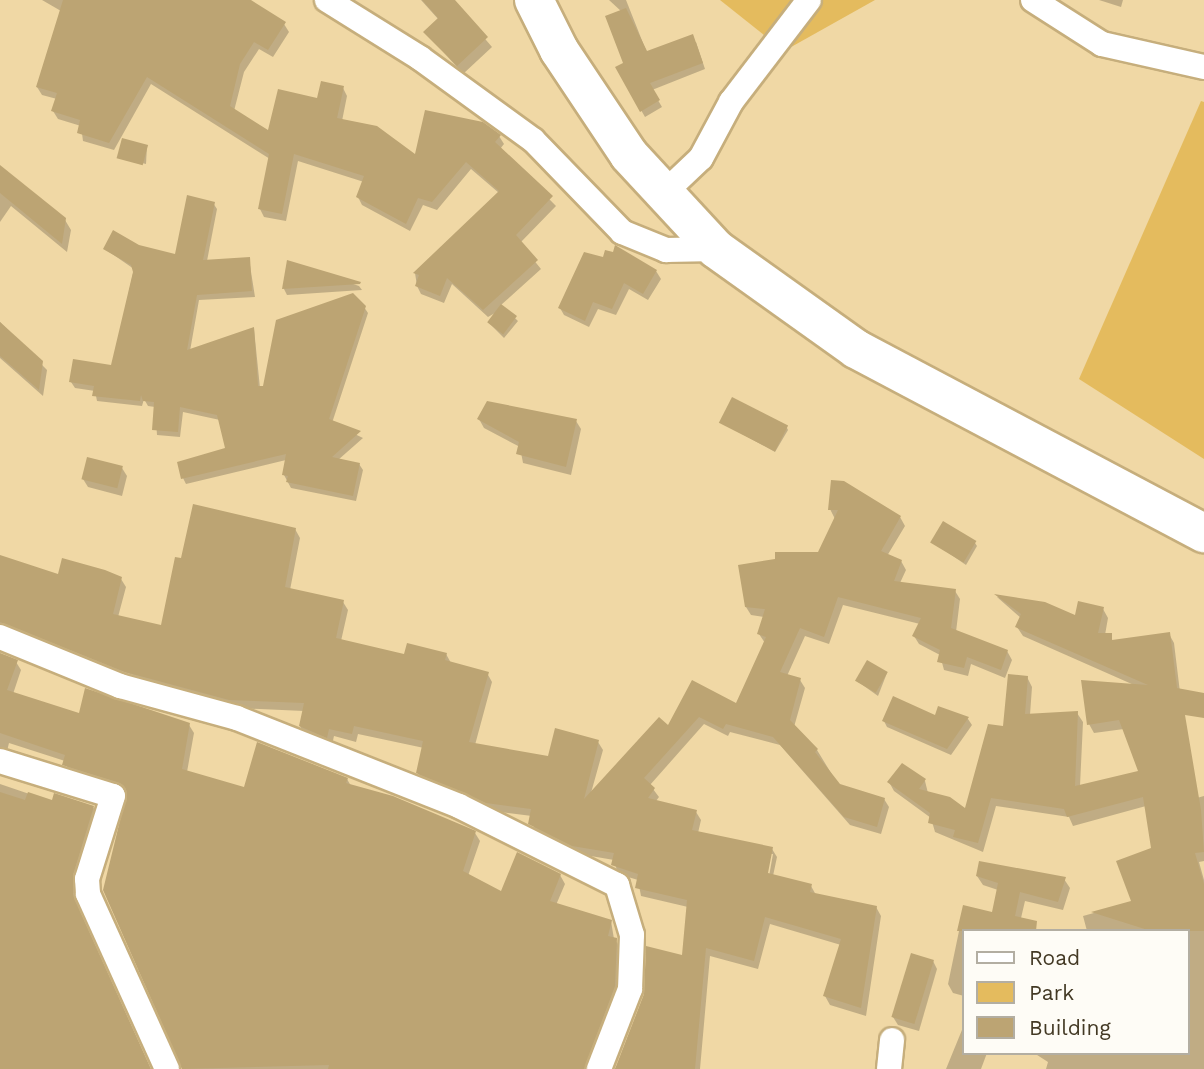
<!DOCTYPE html>
<style>
body{margin:0}
#map{position:relative;width:1204px;height:1069px;overflow:hidden;background:#f0d8a5;font-family:"Work Sans",sans-serif}
div>[style]{position:absolute}
[style*='--x']{left:calc(var(--x)*1px);top:calc(var(--y)*1px);width:calc(var(--w)*1px);rotate:calc(var(--a)*1deg)}
.green>*{inset:0;background:#e4bb5e}
.shadow>*{inset:0;background:#0003}
.building>*{inset:0;background:#bca473;transform-origin:0 0}
.roads{filter:drop-shadow(2px 0 #c6ae7c) drop-shadow(-2px 0 #c6ae7c) drop-shadow(0 2px #c6ae7c) drop-shadow(0 -2px #c6ae7c)}
.minor>*{height:24px;margin:-12px;padding:0 12px;transform-origin:12px;border-radius:12px;background:#fff}
.primary>*{height:38px;margin:-19px;padding:0 19px;transform-origin:19px;border-radius:19px;background:#fff}
span{translate:-50% -50%;white-space:nowrap;text-align:center;line-height:1.15;-webkit-text-stroke:6px #fefcf6;paint-order:stroke}
.legend{position:absolute;left:962px;top:929px;width:228px;height:126px;box-sizing:border-box;background:#fefcf6;border:2px solid #b3aea2;margin:0;padding:9px 12px;list-style:none;font-size:21px;color:#433924}
.legend li{display:flex;align-items:center;gap:14px;height:35px}
.legend b{width:35px;border:2px solid #b3aea2}
</style>
<div id="map">
<div class="green">
<i style="clip-path:polygon(720px 0,875px 0,784px 51px)"></i>
<i style="clip-path:polygon(1201px 101px,1204px 102px,1204px 459px,1079px 379px)"></i>
</div>
<div class="shadow">
<i style="clip-path:polygon(42px 0,247px 0,284px 24px,289px 32px,273px 57px,259px 49px,244px 72px,234px 111px,269px 132px,343px 88px,347px 96px,342px 121px,416px 157px,499px 136px,504px 144px,500px 149px,556px 206px,520px 243px,541px 269px,501px 305px,518px 321px,504px 338px,488px 322px,495px 313px,488px 317px,452px 284px,444px 303px,421px 294px,417px 286px,415px 273px,499px 193px,471px 169px,437px 210px,423px 205px,410px 231px,362px 205px,358px 197px,364px 182px,298px 161px,286px 221px,264px 217px,260px 209px,270px 159px,151px 84px,114px 150px,83px 141px,81px 126px,58px 119px,53px 111px,57px 99px,42px 95px,37px 87px,61px 11px)"></i>
<i style="clip-path:polygon(421px 0,452px 0,492px 47px,463px 74px,426px 32px,439px 20px)"></i>
<i style="clip-path:polygon(609px 0,626px 0,647px 53px,696px 42px,705px 69px,652px 90px,662px 107px,645px 117px,617px 68px,625px 64px,622px 12px)"></i>
<i style="clip-path:polygon(1099px 0,1123px 0,1121px 7px)"></i>
<i style="clip-path:polygon(147px 146px,146px 164px,119px 157px)"></i>
<i style="clip-path:polygon(0 167px,65px 220px,71px 230px,67px 252px,11px 206px,0 222px)"></i>
<i style="clip-path:polygon(213px 203px,217px 209px,207px 261px,249px 259px,255px 297px,199px 300px,190px 351px,254px 329px,260px 388px,264px 388px,364px 307px,368px 313px,332px 423px,363px 438px,338px 460px,359px 464px,363px 470px,356px 501px,291px 488px,284px 475px,286px 460px,186px 484px,183px 478px,228px 449px,220px 420px,183px 412px,180px 437px,157px 435px,155px 407px,148px 406px,144px 399px,142px 406px,97px 401px,95px 391px,75px 388px,71px 382px,112px 367px,134px 269px,105px 249px,138px 247px,176px 256px)"></i>
<i style="clip-path:polygon(605px 259px,656px 271px,661px 279px,648px 300px,629px 289px,616px 315px,598px 309px,589px 327px,564px 315px,560px 308px)"></i>
<i style="clip-path:polygon(289px 262px,359px 286px,362px 290px,287px 295px,284px 289px)"></i>
<i style="clip-path:polygon(0 322px,47px 370px,43px 396px,0 358px)"></i>
<i style="clip-path:polygon(479px 419px,576px 421px,581px 429px,571px 475px,523px 463px,520px 447px,484px 428px)"></i>
<i style="clip-path:polygon(724px 424px,786px 426px,788px 430px,775px 452px)"></i>
<i style="clip-path:polygon(122px 468px,127px 476px,122px 496px,88px 487px,83px 479px)"></i>
<i style="clip-path:polygon(evenodd,832px 482px,900px 517px,905px 526px,887px 556px,901px 561px,906px 570px,900px 583px,955px 591px,960px 599px,956px 632px,1007px 651px,1012px 660px,1005px 678px,971px 664px,968px 676px,944px 670px,940px 655px,919px 644px,914px 636px,920px 624px,843px 605px,829px 644px,805px 636px,787px 676px,800px 680px,805px 688px,794px 727px,817px 750px,839px 786px,884px 799px,889px 807px,881px 834px,850px 825px,780px 745px,730px 732px,728px 736px,704px 724px,650px 785px,659px 797px,656px 801px,696px 812px,701px 820px,698px 833px,772px 849px,777px 857px,773px 876px,811px 886px,816px 895px,876px 907px,881px 916px,866px 1016px,830px 1005px,825px 996px,841px 945px,770px 924px,758px 969px,710px 956px,700px 1069px,615px 1069px,683px 957px,688px 907px,641px 896px,638px 880px,618px 874px,614px 860px,579px 854px,535px 832px,532px 816px,492px 811px,423px 781px,418px 773px,424px 748px,358px 734px,356px 742px,334px 736px,332px 745px,305px 735px,300px 726px,304px 711px,235px 708px,0 632px,0 557px,59px 576px,121px 579px,126px 587px,118px 617px,163px 627px,182px 560px,295px 529px,300px 538px,290px 590px,343px 602px,348px 610px,341px 641px,406px 656px,446px 654px,451px 663px,487px 673px,492px 682px,475px 745px,549px 758px,598px 742px,603px 750px,591px 793px,669px 728px,692px 683px,737px 706px,765px 643px,759px 634px,764px 617px,751px 615px,746px 607px,820px 554px,835px 519px,830px 509px,832px 482px,770px 854px,773px 854px,768px 882px,764px 882px,770px 854px)"></i>
<i style="clip-path:polygon(934px 543px,975px 543px,977px 546px,966px 565px)"></i>
<i style="clip-path:polygon(997px 597px,1045px 603px,1076px 617px,1103px 609px,1108px 618px,1105px 635px,1114px 641px,1169px 634px,1174px 643px,1193px 799px,1204px 796px,1204px 861px,1199px 862px,1204px 880px,1204px 1069px,1046px 1069px,1048px 1062px,1034px 1053px,1188px 1053px,1188px 931px,1087px 931px,1083px 916px,1133px 902px,1153px 849px,1146px 806px,1073px 826px,1069px 817px,996px 806px,983px 852px,935px 832px,931px 818px,894px 791px,889px 782px,925px 781px,928px 793px,966px 811px,1027px 677px,1032px 687px,1030px 715px,1077px 713px,1083px 722px,1080px 786px,1140px 772px,1124px 729px,1094px 733px,1089px 724px,1134px 685px,1023px 636px,1017px 627px,1021px 618px)"></i>
<i style="clip-path:polygon(0 654px,16px 662px,21px 670px,13px 694px,80px 715px,189px 725px,194px 733px,187px 772px,245px 789px,347px 779px,351px 786px,475px 833px,480px 841px,468px 876px,502px 893px,560px 875px,565px 884px,556px 905px,611px 921px,614px 939px,621px 948px,619px 995px,592px 1069px,182px 1069px,128px 795px,69px 773px,65px 761px,9px 743px,6px 755px,0 757px)"></i>
<i style="clip-path:polygon(887px 673px,878px 696px,857px 681px)"></i>
<i style="clip-path:polygon(939px 708px,968px 719px,972px 725px,951px 755px,887px 727px,884px 721px,936px 718px)"></i>
<i style="clip-path:polygon(0 784px,53px 802px,93px 807px,98px 816px,76px 884px,78px 910px,150px 1069px,0 1069px)"></i>
<i style="clip-path:polygon(977px 876px,1064px 879px,1070px 888px,1063px 910px,1025px 901px,1018px 931px,964px 931px,964px 996px,953px 993px,948px 984px,964px 907px,993px 914px,998px 890px,983px 885px)"></i>
<i style="clip-path:polygon(933px 961px,937px 969px,919px 1031px,898px 1025px,893px 1017px)"></i>
<i style="clip-path:polygon(964px 1025px,964px 1053px,987px 1053px,981px 1069px,946px 1069px)"></i>
</div>
<div class="building">
<i style="clip-path:polygon(63px 0,251px 0,286px 22px,268px 50px,254px 42px,240px 64px,230px 106px,268px 130px,278px 89px,317px 98px,321px 81px,344px 86px,337px 118px,377px 126px,415px 154px,425px 110px,483px 122px,501px 135px,495px 142px,553px 196px,516px 235px,538px 260px,483px 310px,447px 278px,440px 296px,415px 286px,419px 275px,413px 273px,499px 191px,466px 162px,432px 202px,418px 198px,406px 224px,356px 197px,364px 176px,294px 154px,282px 214px,258px 209px,269px 154px,147px 77px,109px 143px,77px 133px,80px 120px,51px 111px,57px 93px,36px 87px)"></i>
<i style="clip-path:polygon(422px 0,455px 0,488px 37px,457px 66px,423px 32px,438px 18px)"></i>
<i style="clip-path:polygon(626px 8px,647px 51px,693px 34px,703px 63px,650px 83px,660px 100px,640px 112px,615px 67px,623px 63px,605px 16px)"></i>
<i style="left:122px;top:138px;width:27px;height:21px;rotate:15deg"></i>
<i style="clip-path:polygon(0 165px,66px 218px,62px 244px,0 193px)"></i>
<i style="clip-path:polygon(187px 195px,215px 202px,203px 260px,250px 257px,252px 291px,197px 295px,187px 350px,254px 327px,258px 386px,263px 386px,276px 320px,353px 293px,366px 306px,329px 419px,361px 431px,332px 457px,360px 463px,353px 496px,286px 482px,288px 476px,282px 475px,286px 454px,181px 479px,177px 462px,225px 448px,217px 415px,180px 407px,178px 432px,152px 430px,154px 402px,143px 401px,141px 395px,140px 401px,92px 396px,94px 386px,69px 382px,73px 359px,111px 365px,133px 272px,131px 265px,103px 249px,113px 230px,139px 245px,175px 254px)"></i>
<i style="clip-path:polygon(615px 245px,657px 270px,643px 294px,624px 283px,612px 309px,593px 302px,585px 321px,558px 308px,584px 252px,603px 257px,605px 250px,613px 252px)"></i>
<i style="clip-path:polygon(287px 260px,361px 282px,360px 284px,282px 289px)"></i>
<i style="left:501px;top:304px;width:20px;height:23px;rotate:37deg"></i>
<i style="clip-path:polygon(0 322px,43px 361px,39px 390px,0 356px)"></i>
<i style="left:732px;top:397px;width:63px;height:29px;rotate:27deg"></i>
<i style="clip-path:polygon(487px 401px,577px 419px,566px 467px,516px 454px,519px 442px,477px 419px)"></i>
<i style="left:87px;top:457px;width:37px;height:23px;rotate:14deg"></i>
<i style="clip-path:polygon(831px 480px,844px 481px,901px 516px,881px 551px,902px 560px,894px 581px,956px 589px,951px 628px,1008px 650px,1001px 670px,967px 657px,964px 668px,937px 662px,940px 650px,912px 636px,921px 618px,838px 597px,824px 637px,800px 628px,780px 672px,801px 678px,790px 720px,818px 749px,815px 752px,840px 784px,885px 798px,877px 827px,844px 817px,773px 737px,726px 724px,723px 729px,699px 717px,644px 778px,655px 788px,648px 798px,697px 810px,692px 830px,773px 847px,768px 873px,812px 884px,810px 892px,877px 906px,861px 1008px,823px 996px,841px 939px,765px 917px,754px 961px,706px 948px,695px 1069px,615px 1069px,644px 994px,646px 946px,682px 955px,687px 900px,635px 888px,638px 874px,611px 865px,614px 853px,572px 846px,528px 824px,531px 809px,486px 803px,416px 773px,423px 741px,354px 726px,352px 734px,329px 729px,327px 738px,299px 726px,304px 703px,229px 700px,125px 672px,0 622px,0 555px,58px 574px,62px 558px,105px 570px,122px 577px,113px 614px,161px 625px,175px 557px,181px 558px,193px 504px,296px 528px,285px 587px,344px 600px,336px 638px,404px 654px,407px 643px,447px 653px,445px 660px,489px 672px,469px 742px,548px 756px,555px 728px,599px 740px,584px 799px,659px 717px,668px 725px,692px 680px,736px 703px,766px 637px,757px 634px,765px 609px,745px 607px,738px 565px,775px 559px,775px 552px,818px 552px,838px 510px,828px 510px)"></i>
<i style="left:943px;top:521px;width:39px;height:25px;rotate:31deg"></i>
<i style="clip-path:polygon(994px 594px,1045px 602px,1075px 615px,1078px 601px,1104px 607px,1098px 633px,1112px 633px,1112px 640px,1170px 632px,1177px 688px,1204px 693px,1204px 718px,1185px 715px,1201px 810px,1204px 852px,1195px 853px,1204px 884px,1204px 931px,1151px 931px,1091px 912px,1131px 901px,1116px 861px,1151px 848px,1143px 797px,1067px 817px,1064px 809px,991px 798px,978px 843px,953px 837px,955px 830px,928px 823px,930px 813px,887px 782px,902px 763px,926px 779px,919px 789px,950px 797px,965px 808px,988px 724px,1003px 726px,1008px 674px,1028px 676px,1025px 714px,1078px 711px,1075px 786px,1138px 771px,1119px 720px,1087px 725px,1081px 680px,1148px 685px,1015px 627px,1021px 614px)"></i>
<i style="clip-path:polygon(0 653px,18px 660px,7px 690px,79px 713px,85px 688px,190px 723px,182px 769px,244px 787px,257px 742px,348px 778px,346px 783px,393px 796px,476px 831px,463px 871px,501px 891px,517px 852px,561px 874px,550px 901px,612px 920px,608px 936px,617px 938px,615px 986px,584px 1069px,328px 1069px,329px 1065px,182px 1069px,103px 890px,127px 792px,117px 782px,62px 765px,65px 755px,0 733px)"></i>
<i style="left:867px;top:660px;width:24px;height:24px;rotate:30deg"></i>
<i style="clip-path:polygon(893px 696px,935px 715px,938px 706px,969px 717px,947px 749px,882px 721px)"></i>
<i style="clip-path:polygon(0 792px,25px 800px,28px 792px,52px 800px,54px 793px,94px 806px,73px 875px,73px 895px,151px 1069px,0 1069px)"></i>
<i style="clip-path:polygon(979px 861px,1066px 877px,1058px 902px,1020px 892px,1015px 916px,1037px 921px,1036px 931px,957px 931px,963px 905px,992px 912px,998px 883px,976px 876px)"></i>
<i style="left:911px;top:953px;width:24px;height:67px;rotate:17deg"></i>
</div>
<div class="roads">
<div class="minor">
<i style="--x:327;--y:0;--w:110;--a:31.9"></i>
<i style="--x:420;--y:58;--w:140;--a:36"></i>
<i style="--x:533;--y:140;--w:128;--a:45.9"></i>
<i style="--x:622;--y:232;--w:48;--a:22.2"></i>
<i style="--x:666;--y:250;--w:50;--a:-1.1"></i>
<i style="--x:1033;--y:0;--w:82;--a:32.5"></i>
<i style="--x:1102;--y:44;--w:105;--a:12.7"></i>
<i style="--x:663;--y:194;--w:52;--a:-43.5"></i>
<i style="--x:701;--y:158;--w:64;--a:-61.8"></i>
<i style="--x:731;--y:102;--w:128;--a:-52.6"></i>
<i style="--x:0;--y:637;--w:130;--a:22.2"></i>
<i style="--x:120;--y:686;--w:121;--a:15.3"></i>
<i style="--x:237;--y:718;--w:239;--a:21.6"></i>
<i style="--x:459;--y:806;--w:177;--a:26.6"></i>
<i style="--x:617;--y:885;--w:52;--a:73.3"></i>
<i style="--x:632;--y:935;--w:54;--a:92.1"></i>
<i style="--x:630;--y:989;--w:86;--a:111.2"></i>
<i style="--x:0;--y:761;--w:118;--a:17.2"></i>
<i style="--x:113;--y:796;--w:87;--a:107.4"></i>
<i style="--x:87;--y:879;--w:15;--a:86"></i>
<i style="--x:88;--y:894;--w:192;--a:65.7"></i>
<i style="--x:889;--y:1069;--w:29;--a:-84"></i>
</div>
<div class="primary">
<i style="--x:534;--y:0;--w:56;--a:63.4"></i>
<i style="--x:559;--y:50;--w:126;--a:56.3"></i>
<i style="--x:629;--y:155;--w:128;--a:47.2"></i>
<i style="--x:716;--y:249;--w:172;--a:35.5"></i>
<i style="--x:856;--y:349;--w:394;--a:27.9"></i>
</div>
</div>
<ul class="legend">
<li><b style="height:9px;background:#fff"></b>Road</li>
<li><b style="height:19px;background:#e4bb5e"></b>Park</li>
<li><b style="height:19px;background:#bca473"></b>Building</li>
</ul>
</div>
